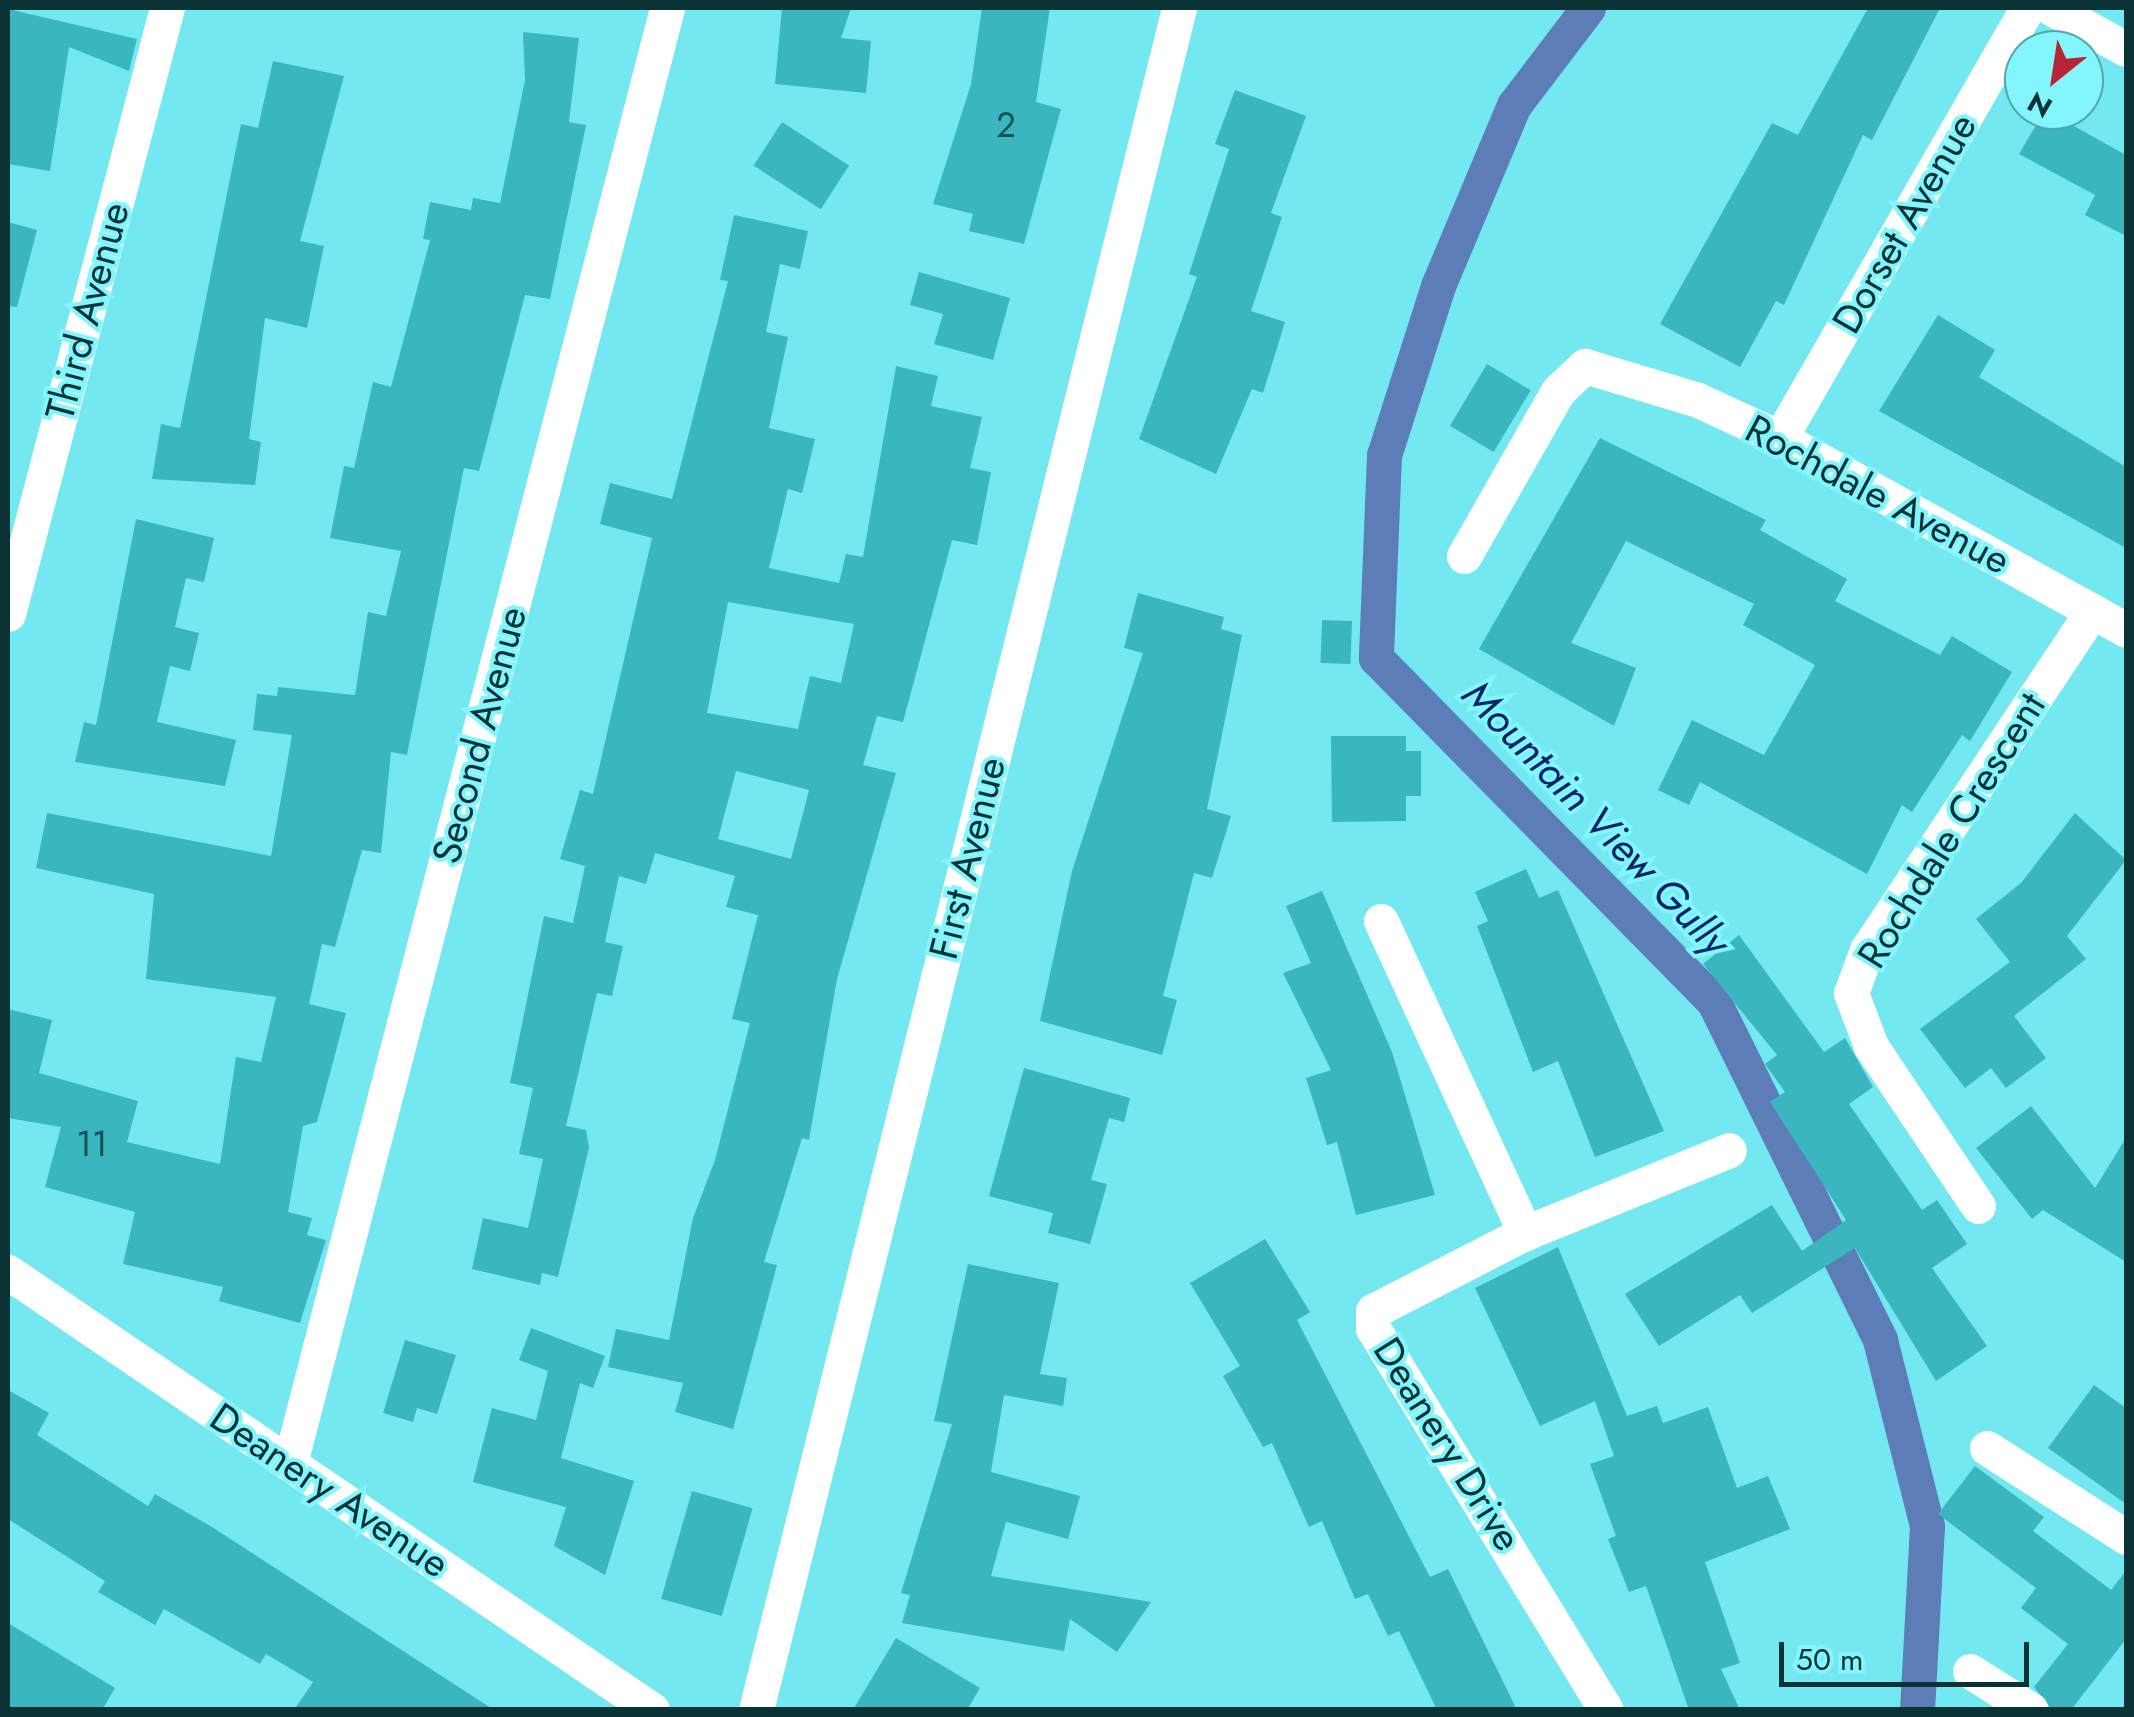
<!DOCTYPE html>
<style>
body{margin:0}
#map{position:relative;width:2134px;height:1717px;overflow:hidden;background:#74e8f0;font-family:Jost,sans-serif}
div>[style]{position:absolute}
[style*='--x']{left:calc(var(--x)*1px);top:calc(var(--y)*1px);width:calc(var(--w)*1px);rotate:calc(var(--a)*1deg)}
.canal>*{height:35px;margin:-17.5px;padding:0 17.5px;transform-origin:17.5px;border-radius:17.5px;background:#5c7db8}
.building>*{inset:0;background:#3bb6be;transform-origin:0 0}
.minor>*{height:35px;margin:-17.5px;padding:0 17.5px;transform-origin:17.5px;border-radius:17.5px;background:#fff}
span{translate:-50% -50%;white-space:nowrap;text-align:center;line-height:1.15;-webkit-text-stroke:8px #82f5fd;paint-order:stroke}
.number-label{font-size:35px;color:#175356}
.number-label span{-webkit-text-stroke-width:0}
.street-label{font-size:40px;color:#0b3234}
.water-label{font-size:42px;color:#002469;font-style:italic}
.frame{position:absolute;inset:0;border:10px solid #0b3234;pointer-events:none}
.north{position:absolute;left:2004px;top:30px;width:100px;height:100px;box-sizing:border-box;background:#82f5fd;border:2px solid #52a7ad;border-radius:50%;rotate:210deg;font-size:28px;font-weight:700;line-height:40px;text-align:center;color:#0b3234}
.north::after{content:'';display:block;margin:auto;width:35px;height:45px;background:#b72534;clip-path:polygon(50% 0,100% 100%,50% 72%,0 100%)}
.scale{position:absolute;left:1779px;top:1642px;width:250px;height:45px;box-sizing:border-box;border:5px solid #0b3234;border-top:0;padding-left:12px;font-size:30px;line-height:35px;white-space:nowrap;color:#0b3234;-webkit-text-stroke:8px #82f5fd;paint-order:stroke}
</style>
<div id="map">
<div class="canal">
<i style="--x:1588;--y:8;--w:122;--a:127.3"></i>
<i style="--x:1514;--y:105;--w:196;--a:112.8"></i>
<i style="--x:1438;--y:286;--w:177;--a:107.7"></i>
<i style="--x:1384;--y:455;--w:203;--a:92.3"></i>
<i style="--x:1376;--y:658;--w:482;--a:45.5"></i>
<i style="--x:1714;--y:1002;--w:377;--a:63.8"></i>
<i style="--x:1880;--y:1340;--w:192;--a:75.8"></i>
<i style="--x:1927;--y:1526;--w:184;--a:93.1"></i>
</div>
<div class="building">
<i style="clip-path:polygon(782px 8px,851px 8px,841px 38px,871px 41px,866px 93px,775px 84px)"></i>
<i style="clip-path:polygon(982px 8px,1050px 8px,1036px 102px,1061px 109px,1024px 244px,969px 231px,973px 214px,933px 204px,971px 84px)"></i>
<i style="clip-path:polygon(1868px 8px,1940px 8px,1872px 140px,1863px 135px,1784px 305px,1776px 301px,1740px 367px,1660px 324px,1772px 123px,1798px 135px)"></i>
<i style="clip-path:polygon(8px 9px,137px 39px,129px 71px,69px 47px,50px 171px,8px 164px)"></i>
<i style="clip-path:polygon(523px 32px,579px 38px,569px 122px,586px 125px,550px 299px,525px 295px,479px 471px,464px 468px,407px 755px,391px 752px,381px 853px,362px 850px,335px 947px,322px 944px,309px 1004px,346px 1013px,317px 1122px,303px 1126px,288px 1212px,312px 1218px,307px 1235px,326px 1240px,300px 1323px,219px 1301px,223px 1287px,123px 1264px,135px 1212px,45px 1187px,61px 1127px,8px 1118px,8px 1009px,52px 1020px,39px 1073px,138px 1101px,127px 1142px,220px 1164px,236px 1057px,261px 1062px,276px 997px,146px 979px,154px 894px,36px 868px,47px 813px,271px 856px,292px 735px,253px 730px,257px 694px,277px 696px,278px 687px,355px 695px,368px 612px,386px 616px,401px 551px,330px 538px,344px 466px,354px 468px,373px 382px,391px 387px,430px 240px,423px 239px,430px 202px,471px 210px,473px 198px,500px 203px,525px 80px)"></i>
<i style="clip-path:polygon(273px 61px,344px 76px,300px 241px,324px 246px,307px 328px,265px 318px,249px 439px,261px 442px,255px 485px,152px 479px,161px 424px,180px 428px,241px 124px,258px 128px)"></i>
<i style="clip-path:polygon(1235px 90px,1306px 116px,1271px 213px,1282px 217px,1251px 311px,1285px 322px,1263px 393px,1252px 389px,1216px 474px,1139px 439px,1197px 277px,1189px 274px,1229px 149px,1215px 144px)"></i>
<i style="clip-path:polygon(2045px 110px,2126px 155px,2126px 236px,2085px 215px,2095px 195px,2019px 154px)"></i>
<i style="left:782px;top:122px;width:80px;height:52px;rotate:33deg"></i>
<i style="clip-path:polygon(evenodd,734px 215px,808px 231px,800px 269px,780px 264px,766px 332px,788px 337px,769px 428px,815px 439px,802px 493px,788px 489px,769px 568px,839px 583px,846px 554px,863px 557px,896px 366px,938px 376px,931px 406px,982px 417px,970px 468px,991px 472px,977px 545px,952px 540px,903px 722px,877px 716px,863px 765px,896px 773px,837px 979px,809px 1140px,802px 1138px,764px 1262px,777px 1265px,733px 1429px,675px 1412px,683px 1383px,608px 1367px,616px 1329px,669px 1340px,693px 1218px,715px 1160px,750px 1023px,732px 1019px,758px 915px,726px 907px,735px 876px,655px 853px,646px 884px,619px 876px,605px 942px,623px 946px,612px 996px,597px 993px,566px 1126px,586px 1130px,589px 1148px,558px 1277px,542px 1273px,540px 1285px,472px 1269px,483px 1218px,528px 1228px,543px 1159px,519px 1154px,533px 1088px,510px 1083px,544px 916px,573px 923px,585px 866px,560px 859px,580px 790px,593px 794px,652px 538px,600px 524px,610px 483px,672px 499px,728px 281px,720px 280px,734px 215px,728px 602px,854px 624px,841px 683px,810px 676px,798px 729px,707px 713px,728px 602px,734px 215px,736px 771px,809px 790px,791px 859px,718px 839px,736px 771px)"></i>
<i style="clip-path:polygon(8px 222px,37px 230px,17px 307px,8px 306px)"></i>
<i style="clip-path:polygon(919px 272px,1010px 298px,993px 360px,934px 344px,943px 314px,910px 305px)"></i>
<i style="clip-path:polygon(1938px 315px,1995px 350px,1979px 377px,2126px 467px,2126px 548px,1879px 411px)"></i>
<i style="left:1487px;top:364px;width:51px;height:72px;rotate:31deg"></i>
<i style="clip-path:polygon(1600px 438px,1766px 520px,1760px 530px,1847px 579px,1835px 601px,1940px 655px,1952px 636px,2012px 672px,1970px 741px,1962px 735px,1912px 812px,1902px 805px,1867px 874px,1700px 782px,1689px 805px,1658px 790px,1692px 720px,1764px 755px,1815px 665px,1743px 625px,1754px 604px,1626px 541px,1571px 643px,1636px 668px,1614px 726px,1479px 649px)"></i>
<i style="clip-path:polygon(136px 519px,214px 538px,204px 582px,186px 578px,175px 627px,199px 633px,190px 671px,170px 666px,157px 722px,236px 740px,225px 786px,75px 762px,84px 722px,96px 725px)"></i>
<i style="clip-path:polygon(1138px 593px,1224px 617px,1221px 629px,1242px 635px,1207px 809px,1231px 816px,1212px 878px,1194px 873px,1163px 996px,1177px 1000px,1162px 1055px,1040px 1021px,1072px 871px,1143px 653px,1124px 648px)"></i>
<i style="left:1322px;top:620px;width:30px;height:43px;rotate:2deg"></i>
<i style="clip-path:polygon(1331px 736px,1406px 736px,1406px 751px,1421px 751px,1421px 796px,1406px 796px,1406px 821px,1332px 822px)"></i>
<i style="clip-path:polygon(2075px 813px,2126px 860px,2067px 936px,2086px 959px,2014px 1016px,2046px 1058px,2006px 1088px,1991px 1068px,1965px 1088px,1920px 1029px,2010px 962px,1976px 919px,2021px 883px)"></i>
<i style="clip-path:polygon(1526px 869px,1539px 898px,1558px 890px,1664px 1131px,1595px 1157px,1558px 1061px,1533px 1072px,1477px 926px,1488px 921px,1475px 892px)"></i>
<i style="clip-path:polygon(1322px 891px,1392px 1052px,1435px 1195px,1356px 1215px,1337px 1142px,1327px 1145px,1306px 1078px,1331px 1070px,1283px 973px,1311px 963px,1286px 906px)"></i>
<i style="clip-path:polygon(1739px 935px,1824px 1052px,1845px 1038px,1873px 1087px,1849px 1104px,1922px 1210px,1937px 1200px,1967px 1244px,1932px 1268px,1987px 1346px,1936px 1381px,1855px 1248px,1752px 1313px,1740px 1295px,1659px 1346px,1625px 1294px,1772px 1205px,1802px 1251px,1846px 1220px,1770px 1102px,1785px 1092px,1765px 1064px,1777px 1055px,1703px 964px)"></i>
<i style="clip-path:polygon(1024px 1068px,1130px 1098px,1124px 1122px,1109px 1118px,1091px 1180px,1107px 1184px,1090px 1244px,1048px 1233px,1053px 1213px,989px 1196px)"></i>
<i style="clip-path:polygon(2031px 1106px,2095px 1188px,2126px 1138px,2126px 1262px,2043px 1210px,2032px 1219px,1976px 1148px)"></i>
<i style="clip-path:polygon(1265px 1239px,1310px 1312px,1297px 1320px,1430px 1577px,1448px 1569px,1517px 1710px,1437px 1710px,1399px 1631px,1388px 1636px,1368px 1594px,1355px 1599px,1322px 1521px,1309px 1527px,1272px 1443px,1263px 1447px,1223px 1376px,1240px 1366px,1190px 1283px)"></i>
<i style="clip-path:polygon(1558px 1247px,1627px 1416px,1657px 1406px,1663px 1423px,1708px 1407px,1737px 1488px,1768px 1476px,1790px 1529px,1705px 1562px,1740px 1663px,1721px 1669px,1740px 1710px,1689px 1710px,1646px 1586px,1629px 1592px,1608px 1539px,1616px 1536px,1590px 1464px,1614px 1456px,1595px 1401px,1540px 1426px,1475px 1288px)"></i>
<i style="clip-path:polygon(968px 1264px,1059px 1283px,1040px 1374px,1067px 1378px,1063px 1406px,1004px 1395px,991px 1472px,1080px 1496px,1068px 1539px,1006px 1522px,991px 1576px,1151px 1602px,1117px 1652px,1070px 1619px,1064px 1651px,902px 1623px,910px 1595px,901px 1593px,952px 1424px,934px 1421px)"></i>
<i style="clip-path:polygon(531px 1328px,605px 1356px,593px 1388px,580px 1383px,561px 1458px,634px 1481px,605px 1575px,554px 1546px,566px 1507px,473px 1482px,492px 1408px,536px 1420px,548px 1371px,519px 1360px)"></i>
<i style="clip-path:polygon(405px 1340px,456px 1355px,437px 1414px,417px 1408px,413px 1422px,383px 1413px)"></i>
<i style="clip-path:polygon(2094px 1385px,2126px 1408px,2126px 1504px,2048px 1448px)"></i>
<i style="clip-path:polygon(8px 1390px,49px 1413px,37px 1435px,148px 1506px,155px 1494px,212px 1527px,494px 1710px,294px 1710px,313px 1682px,266px 1654px,260px 1664px,164px 1609px,155px 1625px,98px 1592px,105px 1581px,8px 1519px)"></i>
<i style="clip-path:polygon(1975px 1466px,2044px 1517px,2033px 1531px,2111px 1590px,2126px 1571px,2126px 1639px,2071px 1710px,2052px 1710px,2034px 1687px,2068px 1644px,2021px 1608px,2036px 1588px,1938px 1514px)"></i>
<i style="left:692px;top:1491px;width:63px;height:112px;rotate:16deg"></i>
<i style="clip-path:polygon(8px 1623px,115px 1688px,102px 1710px,8px 1710px)"></i>
<i style="clip-path:polygon(896px 1638px,980px 1688px,967px 1710px,853px 1710px)"></i>
</div>
<div class="minor">
<i style="--x:2051;--y:8;--w:85;--a:28.7"></i>
<i style="--x:1780;--y:438;--w:496;--a:-60.1"></i>
<i style="--x:1464;--y:556;--w:190;--a:-60.3"></i>
<i style="--x:1558;--y:391;--w:37;--a:-43"></i>
<i style="--x:1585;--y:366;--w:118;--a:16.7"></i>
<i style="--x:1698;--y:400;--w:90;--a:24.9"></i>
<i style="--x:1780;--y:438;--w:396;--a:29"></i>
<i style="--x:8;--y:614;--w:627;--a:-75.3"></i>
<i style="--x:1381;--y:921;--w:344;--a:65.2"></i>
<i style="--x:1978;--y:1206;--w:192;--a:-123.8"></i>
<i style="--x:1871;--y:1046;--w:57;--a:-110.7"></i>
<i style="--x:1851;--y:993;--w:46;--a:-69.6"></i>
<i style="--x:1867;--y:950;--w:407;--a:-56.4"></i>
<i style="--x:8;--y:1272;--w:779;--a:34.22"></i>
<i style="--x:1987;--y:1448;--w:165;--a:32.6"></i>
<i style="--x:290;--y:1463;--w:1503;--a:-75.47"></i>
<i style="--x:1970;--y:1671;--w:72;--a:32.6"></i>
<i style="--x:756;--y:1710;--w:1754;--a:-76.04"></i>
<i style="--x:1606;--y:1710;--w:447;--a:-121.4"></i>
<i style="--x:1373;--y:1329;--w:18;--a:-90"></i>
<i style="--x:1373;--y:1311;--w:171;--a:-27.2"></i>
<i style="--x:1525;--y:1233;--w:220;--a:-22.1"></i>
</div>
<div class="number-label">
<span style="left:1006px;top:125px">2</span>
<span style="left:92px;top:1144px">11</span>
</div>
<div class="street-label">
<span style="left:1904px;top:223px;rotate:-60deg">Dorset Avenue</span>
<span style="left:87px;top:311px;rotate:-75deg">Third Avenue</span>
<span style="left:1878px;top:494px;rotate:28deg">Rochdale Avenue</span>
<span style="left:479px;top:735px;rotate:-75deg">Second Avenue</span>
<span style="left:1951px;top:830px;rotate:-58deg">Rochdale Crescent</span>
<span style="left:967px;top:858px;rotate:-76deg">First Avenue</span>
<span style="left:1448px;top:1444px;rotate:58deg">Deanery Drive</span>
<span style="left:330px;top:1490px;rotate:34deg">Deanery Avenue</span>
</div>
<div class="water-label">
<span style="left:1596px;top:818px;rotate:46deg">Mountain View Gully</span>
</div>
<div class="frame"></div>
<div class="north">N</div>
<div class="scale">50 m</div>
</div>
